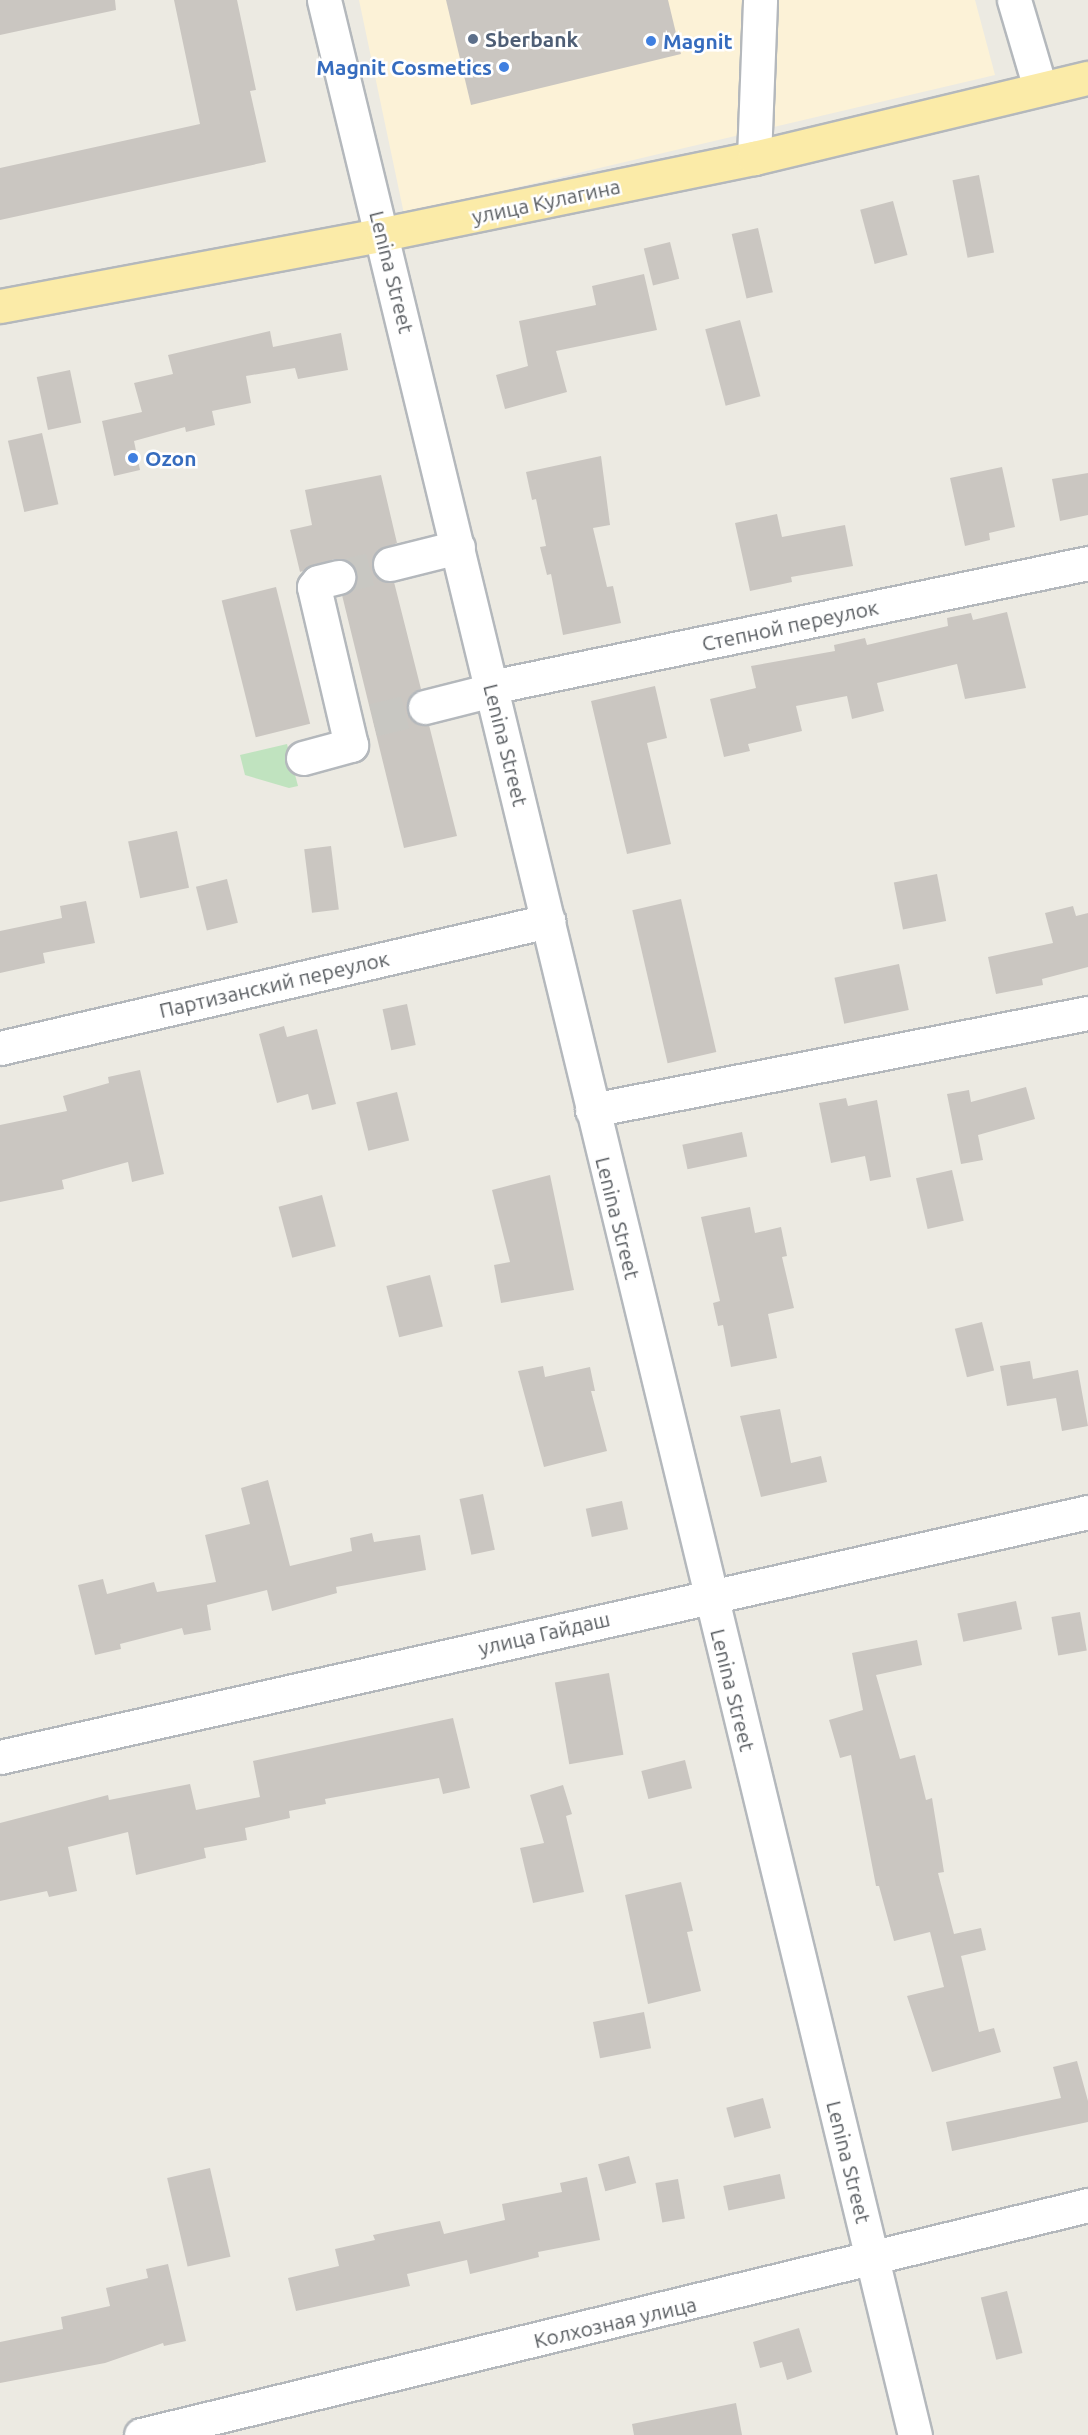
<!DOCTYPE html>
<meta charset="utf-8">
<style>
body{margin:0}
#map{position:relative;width:1088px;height:2435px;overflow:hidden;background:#eceae2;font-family:Ubuntu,sans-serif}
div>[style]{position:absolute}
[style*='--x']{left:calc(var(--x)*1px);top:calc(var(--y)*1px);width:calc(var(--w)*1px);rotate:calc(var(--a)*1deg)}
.commercial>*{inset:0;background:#fcf2d7}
.green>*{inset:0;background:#c0e3bf}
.building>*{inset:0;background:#cac6c1;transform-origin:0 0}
.minor-tunnel>*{height:33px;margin-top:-16.5px;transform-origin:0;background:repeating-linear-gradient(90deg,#c8c7c2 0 33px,transparent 0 49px)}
.roads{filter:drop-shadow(2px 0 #b4b8bc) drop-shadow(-2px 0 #b4b8bc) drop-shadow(0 2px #b4b8bc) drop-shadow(0 -2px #b4b8bc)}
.minor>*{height:33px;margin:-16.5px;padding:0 16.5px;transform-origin:16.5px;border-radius:16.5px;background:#fff}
.major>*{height:33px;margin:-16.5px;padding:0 16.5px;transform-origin:16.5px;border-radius:16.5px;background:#fbeba8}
.dots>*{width:16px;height:16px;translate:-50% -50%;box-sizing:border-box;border:3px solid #fff;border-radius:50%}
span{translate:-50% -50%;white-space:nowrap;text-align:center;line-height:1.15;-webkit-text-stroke:5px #fff;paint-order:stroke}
.service-label{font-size:21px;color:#4e5e75;font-weight:700}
.left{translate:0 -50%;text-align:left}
.shop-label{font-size:21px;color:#366cbe;font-weight:700}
.right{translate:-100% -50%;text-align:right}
.street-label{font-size:21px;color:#5a5e62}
</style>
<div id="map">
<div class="commercial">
<i style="clip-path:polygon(359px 0,975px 0,995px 75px,404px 214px)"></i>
</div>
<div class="green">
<i style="clip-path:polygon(287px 744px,298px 786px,289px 788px,245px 775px,240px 755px)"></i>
</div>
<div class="building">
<i style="clip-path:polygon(0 0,115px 0,116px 10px,0 35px)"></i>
<i style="clip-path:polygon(174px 0,237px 0,256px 90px,250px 91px,266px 162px,0 220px,0 168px,200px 124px)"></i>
<i style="clip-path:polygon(446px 0,668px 0,681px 54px,471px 105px)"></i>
<i style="left:979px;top:175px;width:79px;height:27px;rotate:79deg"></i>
<i style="left:893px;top:201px;width:56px;height:34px;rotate:75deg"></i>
<i style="left:758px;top:228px;width:66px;height:27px;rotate:77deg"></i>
<i style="left:670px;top:242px;width:38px;height:27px;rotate:76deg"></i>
<i style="clip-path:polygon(644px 274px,657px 330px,556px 351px,567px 392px,505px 409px,496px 375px,528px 366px,519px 321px,596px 305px,592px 286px)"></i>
<i style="left:740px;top:320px;width:79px;height:36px;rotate:75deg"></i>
<i style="clip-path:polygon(270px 331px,273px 347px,341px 333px,348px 370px,298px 379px,295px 368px,246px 376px,251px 403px,212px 411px,215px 425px,186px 432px,185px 427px,134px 441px,140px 470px,114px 476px,102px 421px,142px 412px,134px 383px,173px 374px,168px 355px)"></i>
<i style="left:70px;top:370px;width:54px;height:34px;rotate:78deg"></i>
<i style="left:42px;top:433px;width:73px;height:35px;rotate:77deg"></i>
<i style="clip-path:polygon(601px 456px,610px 525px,593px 528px,607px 587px,613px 586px,621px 623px,563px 635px,551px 574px,547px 575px,540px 547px,546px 546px,536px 499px,532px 500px,526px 472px)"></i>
<i style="clip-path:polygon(1002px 467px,1015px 527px,989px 533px,990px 540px,965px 546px,950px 478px)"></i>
<i style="clip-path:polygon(1088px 473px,1088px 515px,1060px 521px,1052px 479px)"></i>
<i style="clip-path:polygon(381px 475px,397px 543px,377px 551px,372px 568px,377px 577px,394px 582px,421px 689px,412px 694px,407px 711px,412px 720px,429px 725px,457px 836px,404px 848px,342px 595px,356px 583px,356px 572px,344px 559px,334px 559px,300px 572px,290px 530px,312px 525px,305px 490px)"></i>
<i style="clip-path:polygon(777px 514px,782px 537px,845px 525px,853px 566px,791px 577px,792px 582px,750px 591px,735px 523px)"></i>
<i style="left:276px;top:587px;width:141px;height:56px;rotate:76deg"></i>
<i style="clip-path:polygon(1007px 612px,1026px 688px,965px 699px,957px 664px,877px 683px,884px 711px,852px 719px,847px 696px,796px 706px,802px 731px,748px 744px,750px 751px,724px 757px,710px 699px,756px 688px,751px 666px,835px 651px,834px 645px,865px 638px,867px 645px,948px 626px,947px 618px,971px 613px,973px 620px)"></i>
<i style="clip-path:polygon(655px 686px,667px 738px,647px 743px,671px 844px,627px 854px,591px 701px)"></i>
<i style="left:177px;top:831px;width:58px;height:50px;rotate:78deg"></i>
<i style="left:331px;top:846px;width:64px;height:27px;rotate:83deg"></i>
<i style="left:937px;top:874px;width:48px;height:44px;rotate:79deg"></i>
<i style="left:227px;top:879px;width:45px;height:32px;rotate:76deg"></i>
<i style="left:681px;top:899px;width:157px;height:50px;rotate:77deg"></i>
<i style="clip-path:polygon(86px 901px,95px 943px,43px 953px,45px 963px,0 973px,0 931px,62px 918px,60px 906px)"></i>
<i style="clip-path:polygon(1073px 906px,1076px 916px,1088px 913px,1088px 967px,1042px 979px,1043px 985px,996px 994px,988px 957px,1053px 943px,1045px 913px)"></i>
<i style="left:899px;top:964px;width:47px;height:66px;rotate:78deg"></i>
<i style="left:407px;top:1004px;width:42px;height:25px;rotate:78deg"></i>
<i style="clip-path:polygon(284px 1026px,287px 1037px,317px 1029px,336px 1104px,312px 1110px,308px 1094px,277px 1103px,259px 1034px)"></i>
<i style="clip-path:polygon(140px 1070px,164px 1174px,132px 1182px,128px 1162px,62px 1180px,64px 1189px,0 1202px,0 1125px,67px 1111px,63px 1096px,109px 1083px,108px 1077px)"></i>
<i style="clip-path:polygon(1026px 1087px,1035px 1119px,978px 1135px,983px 1160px,961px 1164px,947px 1094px,969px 1090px,971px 1102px)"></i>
<i style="left:397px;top:1092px;width:50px;height:42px;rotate:76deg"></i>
<i style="clip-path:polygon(846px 1098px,848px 1106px,877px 1100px,891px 1177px,870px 1181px,865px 1156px,831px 1163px,819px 1103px)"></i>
<i style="left:742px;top:1132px;width:25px;height:61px;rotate:78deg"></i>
<i style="left:952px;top:1170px;width:52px;height:37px;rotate:77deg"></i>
<i style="clip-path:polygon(550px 1175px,574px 1290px,501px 1303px,494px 1265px,510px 1262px,492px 1190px)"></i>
<i style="left:322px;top:1195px;width:53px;height:45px;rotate:75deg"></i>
<i style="clip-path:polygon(750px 1207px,755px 1233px,781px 1227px,787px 1256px,782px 1257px,794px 1308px,768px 1314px,777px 1358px,731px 1367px,723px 1325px,718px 1326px,713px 1303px,720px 1301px,701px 1217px)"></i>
<i style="left:430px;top:1275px;width:53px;height:45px;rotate:76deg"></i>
<i style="left:982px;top:1322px;width:50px;height:28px;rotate:76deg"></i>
<i style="clip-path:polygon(1030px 1361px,1033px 1379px,1078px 1370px,1088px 1426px,1062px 1431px,1056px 1398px,1007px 1406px,1000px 1366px)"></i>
<i style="clip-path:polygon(543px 1366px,545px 1377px,590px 1367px,595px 1391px,591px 1391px,607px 1451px,544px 1467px,518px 1371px)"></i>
<i style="clip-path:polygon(780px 1409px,791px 1463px,821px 1456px,827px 1482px,761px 1497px,740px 1416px)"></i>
<i style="clip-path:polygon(268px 1480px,290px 1566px,352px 1551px,350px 1538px,372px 1533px,374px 1542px,420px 1535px,426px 1570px,336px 1587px,337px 1593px,272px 1611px,267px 1590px,207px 1605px,211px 1630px,184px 1635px,182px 1628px,120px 1644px,121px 1649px,95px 1655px,78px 1585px,103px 1579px,107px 1594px,154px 1582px,157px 1592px,216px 1582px,205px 1535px,250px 1524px,241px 1488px)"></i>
<i style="left:483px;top:1494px;width:57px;height:24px;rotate:78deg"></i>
<i style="left:622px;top:1501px;width:29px;height:37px;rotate:78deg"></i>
<i style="left:1016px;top:1601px;width:29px;height:60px;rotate:78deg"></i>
<i style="left:1080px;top:1612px;width:39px;height:29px;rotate:80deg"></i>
<i style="clip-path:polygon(917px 1640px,922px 1665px,876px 1675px,900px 1759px,915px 1755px,926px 1800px,932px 1798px,944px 1872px,938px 1873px,954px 1934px,981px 1928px,986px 1950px,961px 1956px,979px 2032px,994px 2028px,1001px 2052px,932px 2072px,907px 1996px,944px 1987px,930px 1932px,894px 1941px,879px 1886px,876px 1886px,851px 1755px,840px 1758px,829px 1720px,863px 1710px,852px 1653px)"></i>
<i style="left:609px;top:1673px;width:83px;height:55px;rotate:80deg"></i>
<i style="clip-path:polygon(453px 1718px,470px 1788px,443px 1794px,439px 1778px,325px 1799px,326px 1804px,289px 1811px,290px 1818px,245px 1828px,247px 1840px,204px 1848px,206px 1858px,136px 1875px,128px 1832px,68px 1847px,77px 1891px,49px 1897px,47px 1891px,0 1901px,0 1823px,108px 1795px,109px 1800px,190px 1784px,196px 1810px,260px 1797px,253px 1761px)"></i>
<i style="left:685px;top:1760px;width:29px;height:45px;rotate:76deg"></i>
<i style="clip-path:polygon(563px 1785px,572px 1814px,566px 1816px,584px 1892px,533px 1903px,520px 1848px,544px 1843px,530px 1795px)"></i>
<i style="clip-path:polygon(681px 1882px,693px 1931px,687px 1932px,701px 1991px,648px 2004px,625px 1895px)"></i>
<i style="left:644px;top:2012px;width:37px;height:52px;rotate:79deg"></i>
<i style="clip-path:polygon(1077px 2061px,1088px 2101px,1088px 2122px,952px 2151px,946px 2122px,1061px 2098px,1053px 2067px)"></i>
<i style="left:763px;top:2098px;width:31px;height:38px;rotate:75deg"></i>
<i style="left:629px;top:2156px;width:28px;height:32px;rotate:75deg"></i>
<i style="left:210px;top:2168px;width:91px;height:44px;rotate:77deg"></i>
<i style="left:780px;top:2174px;width:25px;height:58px;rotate:78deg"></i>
<i style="clip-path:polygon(587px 2177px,600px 2240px,538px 2252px,539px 2257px,470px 2274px,467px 2260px,407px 2274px,410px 2286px,296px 2311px,288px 2278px,339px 2266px,335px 2249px,375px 2240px,373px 2235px,440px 2221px,444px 2234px,505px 2220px,502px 2204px,562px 2192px,560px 2183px)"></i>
<i style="left:678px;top:2179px;width:40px;height:23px;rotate:80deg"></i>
<i style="clip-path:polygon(168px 2264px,186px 2341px,164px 2346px,163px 2343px,105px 2363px,0 2383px,0 2342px,63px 2329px,61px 2317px,110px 2306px,106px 2288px,148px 2278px,146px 2269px)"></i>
<i style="left:1007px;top:2291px;width:64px;height:27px;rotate:76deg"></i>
<i style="clip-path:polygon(799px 2328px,812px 2372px,787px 2380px,782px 2362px,760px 2368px,753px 2342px)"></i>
<i style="clip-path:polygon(736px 2403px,742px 2435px,634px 2435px,632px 2424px)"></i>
</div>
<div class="minor-tunnel">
<i style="--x:338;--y:577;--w:54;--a:-14"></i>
<i style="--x:373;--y:720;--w:54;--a:-14"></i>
</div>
<div class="roads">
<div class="minor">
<i style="--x:324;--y:0;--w:2506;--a:76.36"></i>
<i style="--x:1014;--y:0;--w:92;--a:73.5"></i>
<i style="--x:754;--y:158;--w:158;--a:-87.8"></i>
<i style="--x:390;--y:564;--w:70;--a:-14"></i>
<i style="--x:491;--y:687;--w:610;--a:-11.73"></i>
<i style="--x:425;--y:707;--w:69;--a:-14.2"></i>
<i style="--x:303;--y:758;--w:50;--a:-15.2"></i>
<i style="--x:351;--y:745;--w:162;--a:-103.2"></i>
<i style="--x:314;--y:587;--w:6;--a:-51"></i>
<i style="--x:318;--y:582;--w:21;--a:-14"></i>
<i style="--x:0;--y:1048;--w:563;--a:-13.05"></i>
<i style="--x:592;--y:1110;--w:505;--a:-11.07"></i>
<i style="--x:0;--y:1757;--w:1115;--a:-12.69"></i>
<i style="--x:141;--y:2435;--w:975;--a:-13.65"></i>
</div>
<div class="major">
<i style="--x:0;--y:306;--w:390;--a:-10.6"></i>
<i style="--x:383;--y:234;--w:379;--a:-11.6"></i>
<i style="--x:754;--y:158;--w:343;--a:-13.5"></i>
</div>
</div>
<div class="dots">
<i style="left:473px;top:39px;background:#5c6f8a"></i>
<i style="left:651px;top:41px;background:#3f7fe0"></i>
<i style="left:504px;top:67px;background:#3f7fe0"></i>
<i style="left:133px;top:458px;background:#3f7fe0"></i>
</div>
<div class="service-label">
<span class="left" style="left:485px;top:39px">Sberbank</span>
</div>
<div class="shop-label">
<span class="left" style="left:663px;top:41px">Magnit</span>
<span class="right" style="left:492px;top:67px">Magnit Cosmetics</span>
<span class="left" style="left:145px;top:458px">Ozon</span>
</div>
<div class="street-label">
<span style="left:546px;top:201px;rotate:-12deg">улица Кулагина</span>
<span style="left:392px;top:272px;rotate:76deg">Lenina Street</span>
<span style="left:790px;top:625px;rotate:-12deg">Степной переулок</span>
<span style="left:506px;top:745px;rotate:76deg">Lenina Street</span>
<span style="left:274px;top:984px;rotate:-13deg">Партизанский переулок</span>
<span style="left:618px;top:1218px;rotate:76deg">Lenina Street</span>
<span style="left:544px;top:1633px;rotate:-13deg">улица Гайдаш</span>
<span style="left:733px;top:1690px;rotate:76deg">Lenina Street</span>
<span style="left:849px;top:2162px;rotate:76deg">Lenina Street</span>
<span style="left:615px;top:2322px;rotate:-13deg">Колхозная улица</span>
</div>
</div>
